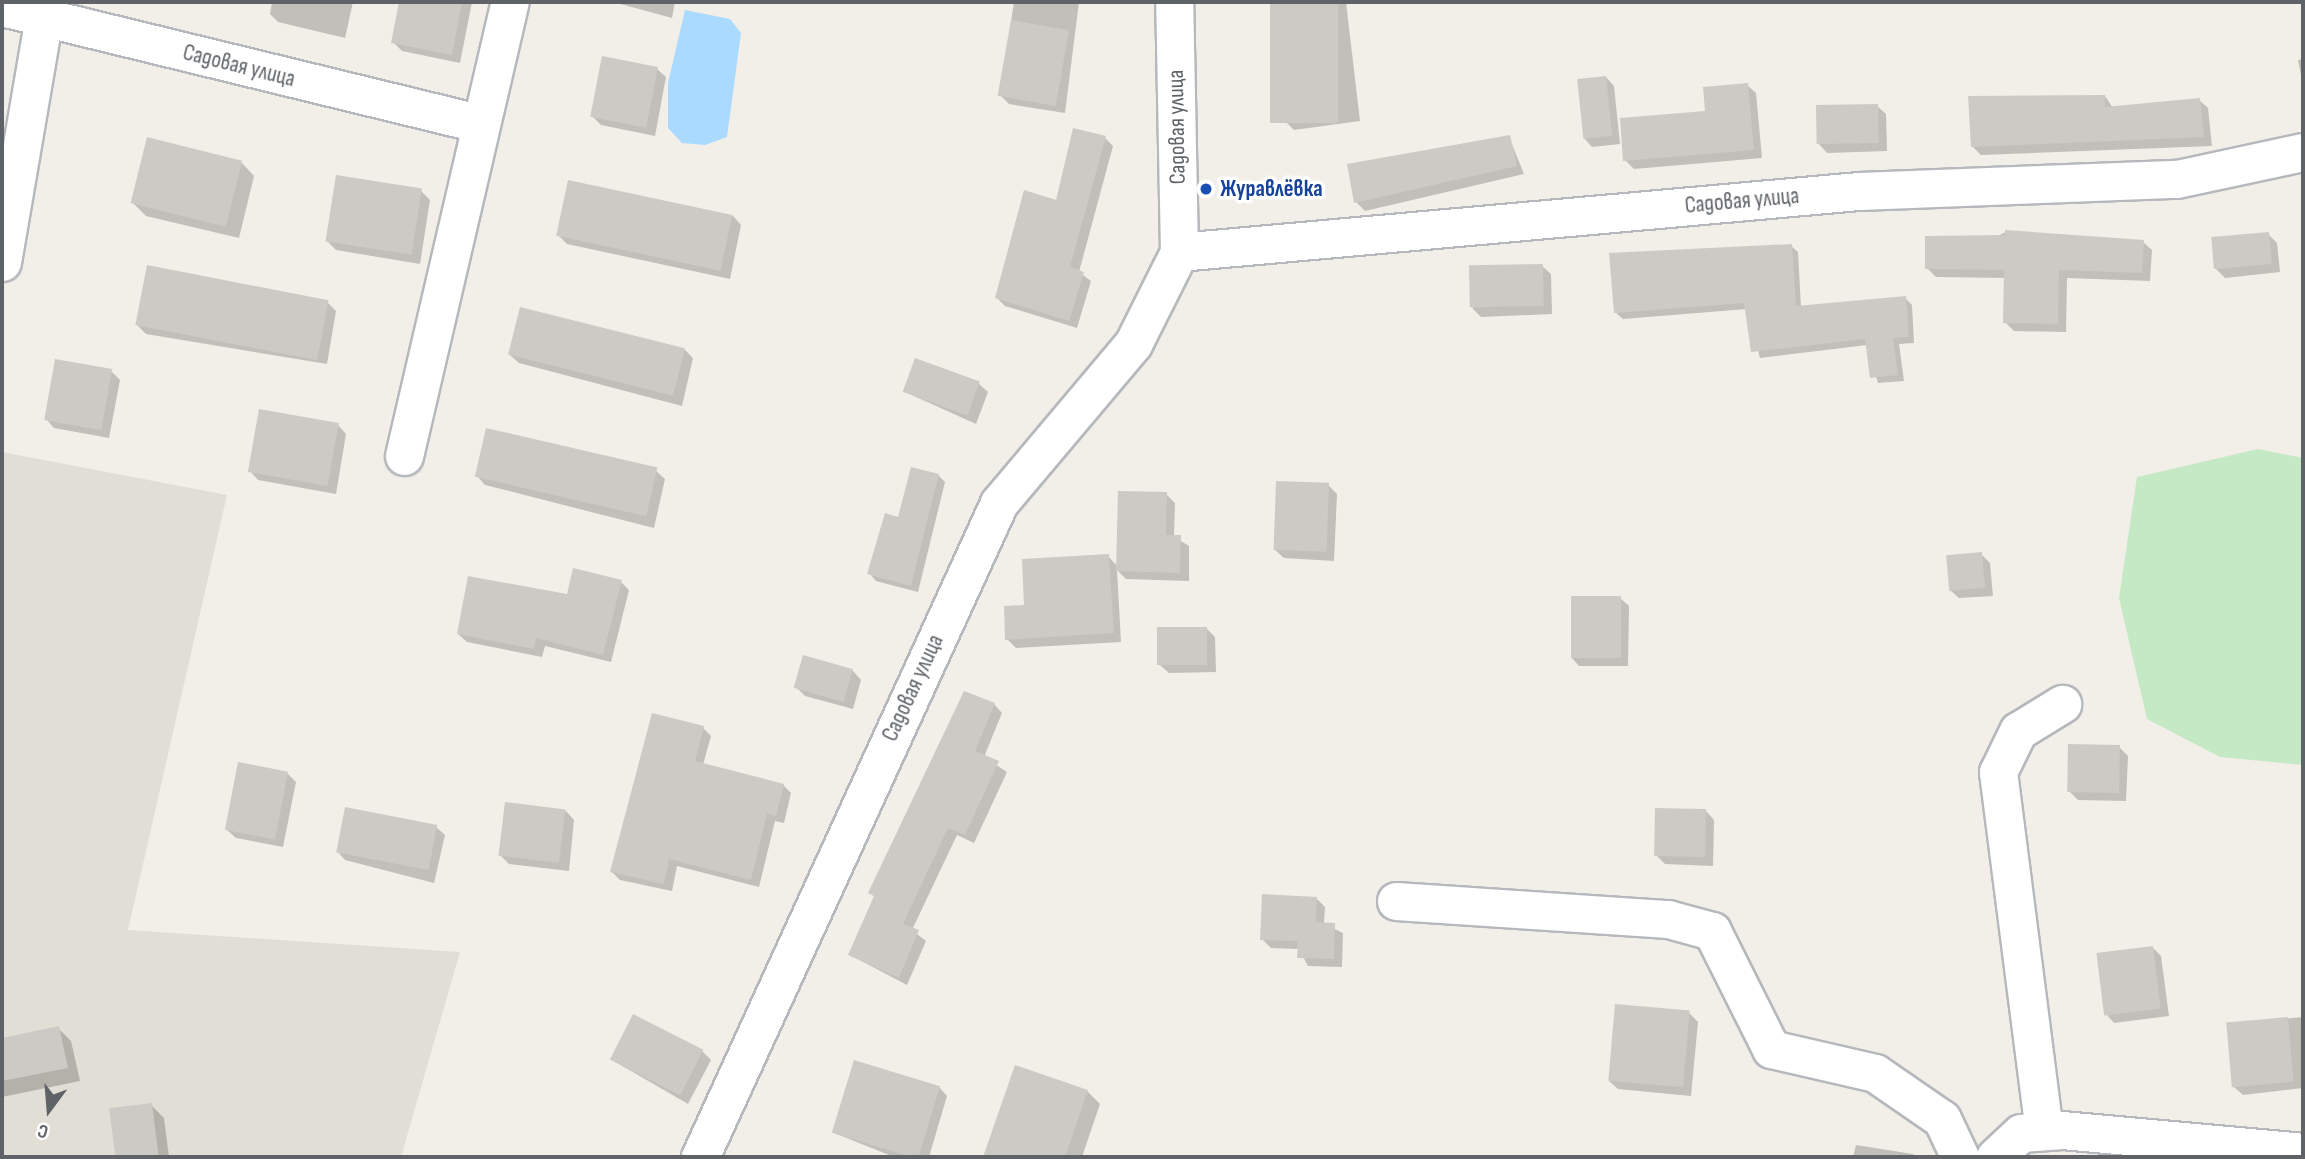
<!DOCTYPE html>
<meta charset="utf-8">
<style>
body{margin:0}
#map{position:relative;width:2305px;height:1159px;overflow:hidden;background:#f1efe8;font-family:"Sofia Sans Condensed",sans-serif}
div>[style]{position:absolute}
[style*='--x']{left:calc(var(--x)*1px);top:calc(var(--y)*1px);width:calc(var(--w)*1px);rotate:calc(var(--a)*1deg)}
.education>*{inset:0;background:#e1ded6}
.green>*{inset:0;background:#c5e8c5}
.water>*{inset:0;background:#aadaff}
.shadow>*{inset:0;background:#0003}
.building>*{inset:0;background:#cccac5;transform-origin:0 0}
.roads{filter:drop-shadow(2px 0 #b5b8bc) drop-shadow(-2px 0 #b5b8bc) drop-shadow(0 2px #b5b8bc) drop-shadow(0 -2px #b5b8bc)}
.minor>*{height:37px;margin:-18.5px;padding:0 18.5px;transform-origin:18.5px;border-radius:18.5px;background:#fff}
.dots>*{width:19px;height:19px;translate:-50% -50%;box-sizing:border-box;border:4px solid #fff;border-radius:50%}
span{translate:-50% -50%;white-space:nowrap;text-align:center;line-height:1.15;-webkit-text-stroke:7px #fff;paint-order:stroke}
.street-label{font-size:23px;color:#5f6368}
.transit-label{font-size:23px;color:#164399;font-weight:700}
.left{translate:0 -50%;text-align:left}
.frame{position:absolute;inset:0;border:4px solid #5f6368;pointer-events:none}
.north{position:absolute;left:14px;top:1075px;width:70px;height:70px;-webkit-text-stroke:5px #fff;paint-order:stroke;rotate:196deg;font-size:19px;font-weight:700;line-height:28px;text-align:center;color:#5f6368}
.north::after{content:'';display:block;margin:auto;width:24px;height:32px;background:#5f6368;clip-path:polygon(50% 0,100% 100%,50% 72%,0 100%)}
</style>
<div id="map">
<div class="education">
<i style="clip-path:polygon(2px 452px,227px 495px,128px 930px,460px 952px,401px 1157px,2px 1157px)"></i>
</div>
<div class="green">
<i style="clip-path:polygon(2258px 449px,2303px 458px,2303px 765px,2220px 757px,2147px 719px,2119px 598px,2137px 477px)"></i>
</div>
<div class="water">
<i style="clip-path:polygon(685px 10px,730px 19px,741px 33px,727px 137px,705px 145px,682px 143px,668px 128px,668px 83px)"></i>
</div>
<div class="shadow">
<i style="clip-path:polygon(272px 2px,353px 2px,345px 38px,278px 22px,270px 14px)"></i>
<i style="clip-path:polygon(401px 2px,472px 2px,460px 63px,402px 51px,393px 42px)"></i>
<i style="clip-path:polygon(613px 2px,675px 2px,672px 18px)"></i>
<i style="clip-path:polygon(1014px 2px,1079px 2px,1065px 113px,1009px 104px,1000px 95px)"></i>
<i style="clip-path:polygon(1271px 2px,1346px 2px,1360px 121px,1294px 130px,1285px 121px)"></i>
<i style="clip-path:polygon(2303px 59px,2303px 85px,2298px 60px)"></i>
<i style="clip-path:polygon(657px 69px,666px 77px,655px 136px,601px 125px,592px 116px)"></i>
<i style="clip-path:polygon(1606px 77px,1614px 86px,1620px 144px,1592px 147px,1584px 138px)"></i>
<i style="clip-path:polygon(1747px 85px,1756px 93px,1762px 158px,1634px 169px,1625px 160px)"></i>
<i style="clip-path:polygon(2105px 96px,2113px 108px,2199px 100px,2208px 108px,2212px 146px,1981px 155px,1972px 146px)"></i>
<i style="clip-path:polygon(1877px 106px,1886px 114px,1887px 151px,1827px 153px,1819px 144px)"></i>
<i style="clip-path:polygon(1509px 137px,1524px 174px,1365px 211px,1356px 202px)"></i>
<i style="clip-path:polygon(1105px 138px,1113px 146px,1079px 272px,1091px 281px,1077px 328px,1005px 306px,997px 298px)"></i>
<i style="clip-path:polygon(241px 162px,254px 176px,239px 238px,146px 216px,133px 203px)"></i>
<i style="clip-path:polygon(421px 191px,430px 200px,420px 264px,336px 250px,327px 241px)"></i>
<i style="clip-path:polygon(733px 216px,741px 225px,730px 279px,567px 244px,559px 236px)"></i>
<i style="clip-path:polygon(2006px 232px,2143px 242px,2152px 250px,2150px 281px,2067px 278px,2066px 332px,2014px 331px,2005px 322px,2006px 278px,1936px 277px,1927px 268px)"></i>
<i style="clip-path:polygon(2268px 234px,2277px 243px,2280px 272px,2225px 278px,2216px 269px)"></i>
<i style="clip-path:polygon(1791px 246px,1798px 252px,1801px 307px,1905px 298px,1912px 305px,1914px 343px,1899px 344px,1904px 381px,1878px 383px,1867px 345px,1760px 358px,1747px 309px,1623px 319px,1616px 313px)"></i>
<i style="clip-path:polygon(1542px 266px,1551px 274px,1552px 314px,1481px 317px,1472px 308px)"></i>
<i style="clip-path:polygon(327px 302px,336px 311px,327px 364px,146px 334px,137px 325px)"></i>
<i style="clip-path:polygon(684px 349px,693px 358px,682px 406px,519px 363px,510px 355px)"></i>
<i style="clip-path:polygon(111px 371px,120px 380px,109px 438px,54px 428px,46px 419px)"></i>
<i style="clip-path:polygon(979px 384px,988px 392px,976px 424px,905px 392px)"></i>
<i style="clip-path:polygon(338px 425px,346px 434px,336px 494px,258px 480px,250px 471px)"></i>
<i style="clip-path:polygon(656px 471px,665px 479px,654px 528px,485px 485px,477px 476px)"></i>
<i style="clip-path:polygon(938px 475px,945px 482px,918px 592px,876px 581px,869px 573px,900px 519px)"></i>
<i style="clip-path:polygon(1328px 485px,1337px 494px,1334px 561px,1284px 558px,1275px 550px)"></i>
<i style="clip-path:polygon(1166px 494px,1175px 503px,1174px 537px,1189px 546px,1189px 581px,1126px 579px,1117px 570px,1121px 642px,1016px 648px,1007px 639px,1026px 607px,1108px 556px,1117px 566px)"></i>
<i style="clip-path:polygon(1981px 554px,1990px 563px,1993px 596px,1959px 598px,1950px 590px)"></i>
<i style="clip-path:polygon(621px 582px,629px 590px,611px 662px,545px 646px,542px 657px,467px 642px,458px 634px)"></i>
<i style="clip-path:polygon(1620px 598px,1629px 606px,1628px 666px,1579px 666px,1571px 657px)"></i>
<i style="clip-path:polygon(1206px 628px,1215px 637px,1216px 672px,1169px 673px,1160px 665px)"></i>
<i style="clip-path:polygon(804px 657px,853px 671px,861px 680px,853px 709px,805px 696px,796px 687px)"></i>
<i style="clip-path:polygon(994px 704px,1002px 713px,984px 757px,1007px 772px,974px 843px,957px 835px,912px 930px,926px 941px,907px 985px,850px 955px,875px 897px,870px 893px)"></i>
<i style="clip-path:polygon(703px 728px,711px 736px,703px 765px,783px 785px,791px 793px,784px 823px,775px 821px,759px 887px,677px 866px,672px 891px,620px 880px,612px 872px)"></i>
<i style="clip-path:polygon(2119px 747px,2128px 756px,2126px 801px,2078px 800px,2069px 791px)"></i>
<i style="clip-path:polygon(287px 773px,296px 782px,283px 847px,236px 838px,227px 830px)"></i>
<i style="clip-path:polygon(566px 811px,574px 820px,569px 871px,509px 864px,500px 855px)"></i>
<i style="clip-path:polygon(1706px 811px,1714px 820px,1713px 866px,1665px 864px,1656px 855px)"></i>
<i style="clip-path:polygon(436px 827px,445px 835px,434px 883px,345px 860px,337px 851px)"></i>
<i style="clip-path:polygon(1316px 898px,1325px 907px,1324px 924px,1343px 933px,1342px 967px,1308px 966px,1299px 949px,1271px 948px,1262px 939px)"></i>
<i style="clip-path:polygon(2153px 948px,2161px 956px,2169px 1016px,2114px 1023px,2106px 1014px)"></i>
<i style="clip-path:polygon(1689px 1013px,1698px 1022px,1691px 1096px,1618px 1089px,1609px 1081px)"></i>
<i style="clip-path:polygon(2303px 1017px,2303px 1088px,2243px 1095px,2234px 1087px,2228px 1024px)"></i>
<i style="clip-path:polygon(58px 1028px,71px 1041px,80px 1081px,2px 1097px,2px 1040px)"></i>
<i style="clip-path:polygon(702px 1051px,711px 1060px,688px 1104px,612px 1060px)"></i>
<i style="clip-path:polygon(1016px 1067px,1087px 1091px,1100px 1104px,1082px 1157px,985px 1157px)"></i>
<i style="clip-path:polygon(939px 1087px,947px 1096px,929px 1157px,894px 1157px,834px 1133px)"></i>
<i style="clip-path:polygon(151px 1105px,164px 1118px,169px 1157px,116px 1157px,111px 1109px)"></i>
<i style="clip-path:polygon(1856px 1145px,1913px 1154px,1916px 1157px,1853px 1157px)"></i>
</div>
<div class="building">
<i style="clip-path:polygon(399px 2px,462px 2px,452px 55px,391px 43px)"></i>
<i style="left:1270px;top:2px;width:68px;height:121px"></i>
<i style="left:1011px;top:20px;width:59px;height:77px;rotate:10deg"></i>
<i style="left:602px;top:56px;width:57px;height:62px;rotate:11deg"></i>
<i style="left:1606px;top:76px;width:60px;height:29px;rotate:84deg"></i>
<i style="clip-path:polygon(1748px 83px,1754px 150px,1623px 161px,1620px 118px,1705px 111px,1703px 87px)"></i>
<i style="clip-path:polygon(2105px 95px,2105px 107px,2200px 98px,2204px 137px,1971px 147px,1968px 96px)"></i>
<i style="left:1878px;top:104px;width:39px;height:62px;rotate:89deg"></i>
<i style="clip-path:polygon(1073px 128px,1106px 136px,1070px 267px,1084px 272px,1069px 321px,995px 298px,1024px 190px,1056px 200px)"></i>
<i style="clip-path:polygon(1510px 135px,1517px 166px,1354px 203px,1347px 164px)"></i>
<i style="left:147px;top:137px;width:98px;height:68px;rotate:14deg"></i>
<i style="left:336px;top:175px;width:87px;height:67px;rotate:9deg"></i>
<i style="left:568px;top:180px;width:168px;height:57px;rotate:12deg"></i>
<i style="clip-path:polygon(2005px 230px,2144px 240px,2142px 273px,2059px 270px,2058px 324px,2003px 323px,2004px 270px,1925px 269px,1925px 236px,2005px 235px)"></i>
<i style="left:2269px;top:232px;width:32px;height:58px;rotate:85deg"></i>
<i style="clip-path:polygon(1792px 244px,1796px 306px,1906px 296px,1909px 337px,1893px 338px,1898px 375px,1870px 378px,1865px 339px,1751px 352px,1744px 303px,1614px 313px,1609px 253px)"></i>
<i style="left:1543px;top:264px;width:42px;height:74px;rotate:89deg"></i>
<i style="left:147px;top:265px;width:185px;height:61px;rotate:11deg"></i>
<i style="left:520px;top:307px;width:170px;height:49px;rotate:14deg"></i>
<i style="left:915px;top:358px;width:69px;height:36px;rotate:20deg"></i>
<i style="left:55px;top:359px;width:58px;height:62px;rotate:10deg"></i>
<i style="left:259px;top:409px;width:81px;height:64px;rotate:10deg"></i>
<i style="left:486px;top:428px;width:176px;height:50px;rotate:13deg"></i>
<i style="clip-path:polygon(911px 467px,939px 474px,911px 586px,867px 574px,885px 513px,898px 517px)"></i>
<i style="left:1276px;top:481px;width:53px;height:69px;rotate:2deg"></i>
<i style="clip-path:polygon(1118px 491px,1167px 492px,1166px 535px,1181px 535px,1180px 573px,1116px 571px)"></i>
<i style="left:1982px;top:552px;width:36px;height:36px;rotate:85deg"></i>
<i style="clip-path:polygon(1109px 554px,1114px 633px,1005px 640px,1004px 606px,1024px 605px,1022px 559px)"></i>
<i style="clip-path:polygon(573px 568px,622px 580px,603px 655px,536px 638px,534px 649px,457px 634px,468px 576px,567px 594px)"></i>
<i style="left:1571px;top:596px;width:50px;height:62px"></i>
<i style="left:1157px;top:627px;width:50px;height:38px"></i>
<i style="left:803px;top:655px;width:52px;height:34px;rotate:16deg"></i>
<i style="clip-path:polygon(964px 691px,995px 703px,975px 751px,999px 761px,965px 835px,948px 828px,903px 924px,919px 930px,899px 978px,848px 955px,874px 896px,868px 893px)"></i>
<i style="clip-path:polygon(652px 713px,704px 726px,695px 761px,784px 784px,776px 816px,767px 814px,751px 880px,669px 859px,664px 884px,610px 872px)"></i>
<i style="left:2068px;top:744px;width:52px;height:48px;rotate:1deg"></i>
<i style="left:238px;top:762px;width:51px;height:69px;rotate:11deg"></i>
<i style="left:505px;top:802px;width:61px;height:54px;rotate:7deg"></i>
<i style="left:345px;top:807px;width:94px;height:46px;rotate:11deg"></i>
<i style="left:1655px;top:808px;width:51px;height:48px;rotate:1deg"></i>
<i style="clip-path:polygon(1262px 894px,1317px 897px,1316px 922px,1335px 923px,1334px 959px,1297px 958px,1298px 941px,1260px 940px)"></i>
<i style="left:2153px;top:946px;width:63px;height:57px;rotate:83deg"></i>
<i style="left:1615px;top:1004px;width:75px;height:77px;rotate:5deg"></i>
<i style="left:633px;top:1014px;width:79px;height:51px;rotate:27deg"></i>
<i style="left:2288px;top:1017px;width:65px;height:62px;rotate:85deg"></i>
<i style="clip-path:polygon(59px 1026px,68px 1068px,2px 1081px,2px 1038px)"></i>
<i style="left:854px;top:1060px;width:90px;height:76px;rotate:17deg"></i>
<i style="clip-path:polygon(1015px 1065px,1088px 1090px,1065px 1157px,983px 1157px)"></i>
<i style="left:152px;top:1103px;width:54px;height:43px;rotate:83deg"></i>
</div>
<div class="roads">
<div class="minor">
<i style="--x:2;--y:7;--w:489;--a:13.7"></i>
<i style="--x:1179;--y:252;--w:683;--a:-5.13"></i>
<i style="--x:1859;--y:191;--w:318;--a:-2.2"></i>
<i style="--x:2177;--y:179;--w:129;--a:-12.1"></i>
<i style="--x:2;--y:262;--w:249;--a:-80.3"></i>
<i style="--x:404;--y:456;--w:466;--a:-76.9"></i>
<i style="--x:1396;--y:901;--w:273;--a:3.8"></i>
<i style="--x:1668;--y:919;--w:46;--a:15.3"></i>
<i style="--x:1712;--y:931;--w:132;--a:63.4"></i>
<i style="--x:1771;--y:1049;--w:107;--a:13"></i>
<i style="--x:1875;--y:1073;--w:81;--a:34.5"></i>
<i style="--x:1942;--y:1119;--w:42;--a:64.7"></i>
<i style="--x:2044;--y:1131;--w:362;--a:-97.3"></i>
<i style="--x:1998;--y:772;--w:46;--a:-64"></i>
<i style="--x:2018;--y:731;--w:52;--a:-31.5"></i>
<i style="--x:700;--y:1157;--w:719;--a:-65.43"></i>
<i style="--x:999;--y:503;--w:208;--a:-49.9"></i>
<i style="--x:1133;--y:344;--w:103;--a:-63.4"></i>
<i style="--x:1179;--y:252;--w:250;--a:-91.1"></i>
<i style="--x:1995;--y:1157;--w:35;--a:-43"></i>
<i style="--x:2021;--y:1133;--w:41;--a:-4.2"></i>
<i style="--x:2062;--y:1130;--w:242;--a:5.2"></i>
</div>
</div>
<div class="dots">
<i style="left:1206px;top:189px;background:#1a4fb4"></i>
</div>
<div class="street-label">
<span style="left:239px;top:66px;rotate:14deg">Садовая улица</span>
<span style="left:1177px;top:127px;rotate:-91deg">Садовая улица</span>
<span style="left:1742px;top:201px;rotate:-5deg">Садовая улица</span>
<span style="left:913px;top:688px;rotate:-65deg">Садовая улица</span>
</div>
<div class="transit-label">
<span class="left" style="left:1220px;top:189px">Журавлёвка</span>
</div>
<div class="frame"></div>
<div class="north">С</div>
</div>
